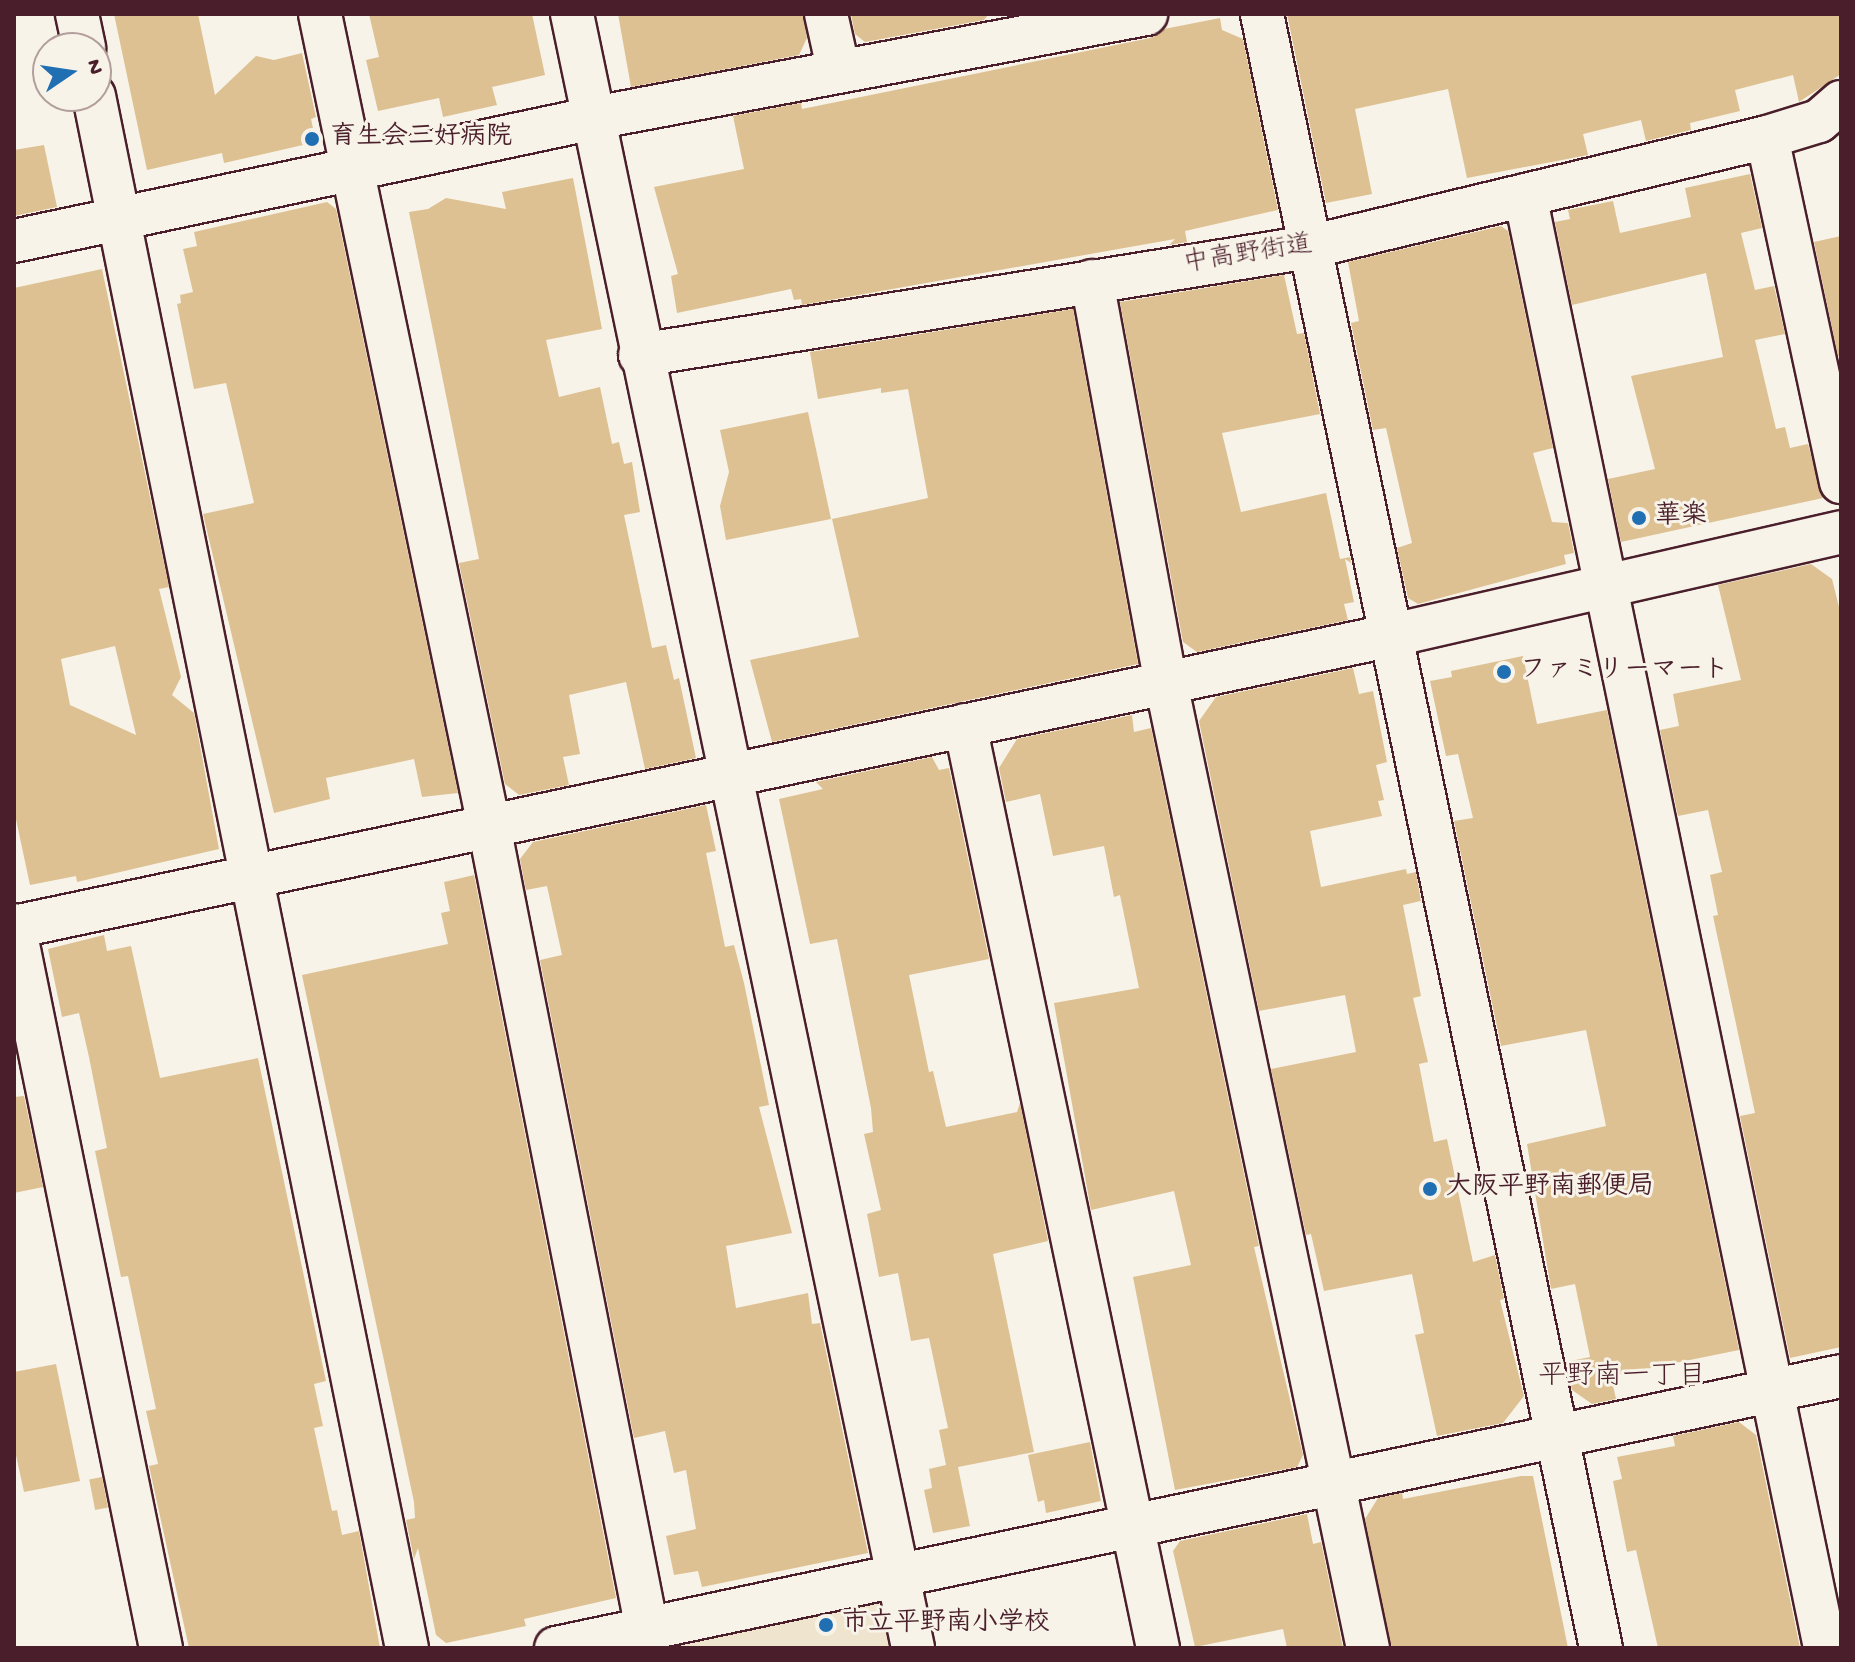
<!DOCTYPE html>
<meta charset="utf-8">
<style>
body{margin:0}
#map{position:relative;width:1855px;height:1662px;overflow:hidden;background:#f7f3e8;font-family:"Gochi Hand","Klee One",sans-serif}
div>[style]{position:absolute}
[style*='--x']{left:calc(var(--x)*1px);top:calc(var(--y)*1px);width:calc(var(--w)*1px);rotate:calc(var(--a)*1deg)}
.built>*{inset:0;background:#efe4ce}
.building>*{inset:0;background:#ddc192;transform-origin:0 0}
.roads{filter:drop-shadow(2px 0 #4a1f2b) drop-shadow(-2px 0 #4a1f2b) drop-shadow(0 2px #4a1f2b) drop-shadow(0 -2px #4a1f2b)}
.minor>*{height:42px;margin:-21px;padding:0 21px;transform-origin:21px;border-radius:21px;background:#f7f3e8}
.dots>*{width:22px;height:22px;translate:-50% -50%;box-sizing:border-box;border:4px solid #f7f3e8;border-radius:50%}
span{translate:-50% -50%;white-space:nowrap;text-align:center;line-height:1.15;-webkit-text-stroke:6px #f7f3e8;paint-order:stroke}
.poi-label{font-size:26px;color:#4a1f2b;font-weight:700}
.left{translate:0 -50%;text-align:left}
.street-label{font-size:26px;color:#4a1f2b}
.neighbourhood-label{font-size:28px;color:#4a1f2b}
.frame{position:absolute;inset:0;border:16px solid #4a1f2b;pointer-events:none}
.north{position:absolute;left:32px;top:32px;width:80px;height:80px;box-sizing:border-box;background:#f7f3e8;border:2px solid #b29e9c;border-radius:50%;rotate:77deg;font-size:22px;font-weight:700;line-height:32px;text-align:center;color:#4a1f2b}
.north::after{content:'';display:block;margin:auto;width:28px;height:36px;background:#1f6fb2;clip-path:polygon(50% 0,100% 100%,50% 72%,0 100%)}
</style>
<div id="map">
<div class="built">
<i style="clip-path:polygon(880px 1601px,890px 1648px,655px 1648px)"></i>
</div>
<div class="building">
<i style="clip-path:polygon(114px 14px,198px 14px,215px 95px,256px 56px,274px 60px,302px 53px,316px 117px,311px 119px,316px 142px,224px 163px,222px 153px,147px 170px)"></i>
<i style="clip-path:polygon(369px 14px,532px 14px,545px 75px,492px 87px,497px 105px,443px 117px,439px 98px,378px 111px,366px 60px,379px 57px)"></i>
<i style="clip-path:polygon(618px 14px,803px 14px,807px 38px,799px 55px,631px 87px)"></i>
<i style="clip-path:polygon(851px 14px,989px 14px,984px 20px,865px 42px,855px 34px)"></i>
<i style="clip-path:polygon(1287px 14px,1841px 14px,1841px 74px,1799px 102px,1793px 75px,1735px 90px,1740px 111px,1690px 123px,1691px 130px,1646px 141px,1641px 120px,1583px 134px,1588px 155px,1467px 178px,1448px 89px,1355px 109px,1372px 194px,1326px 203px)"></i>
<i style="clip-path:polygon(1220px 18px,1222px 30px,1243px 39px,1278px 210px,1185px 231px,1187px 242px,1169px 245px,1175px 239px,802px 305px,801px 299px,794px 300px,791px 289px,677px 313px,671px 276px,678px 274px,654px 187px,744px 169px,733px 116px,801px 103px,802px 109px,1150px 38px,1164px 29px)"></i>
<i style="clip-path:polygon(44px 145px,57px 207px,14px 216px,14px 150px)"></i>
<i style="clip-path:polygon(1750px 174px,1762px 228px,1741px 233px,1755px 290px,1774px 286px,1785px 334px,1755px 340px,1776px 429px,1785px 427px,1790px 448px,1808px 444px,1823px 498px,1621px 542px,1608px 479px,1655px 469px,1631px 376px,1723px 357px,1706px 273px,1572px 305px,1555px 222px,1570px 219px,1568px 210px,1613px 201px,1620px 233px,1691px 217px,1685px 188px)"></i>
<i style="clip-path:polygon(573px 178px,602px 329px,546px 340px,559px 397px,600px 387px,612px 444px,619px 442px,624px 464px,632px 462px,640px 512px,624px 515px,652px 648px,666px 645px,674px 680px,679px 678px,696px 758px,645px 769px,626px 682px,569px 695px,580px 754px,563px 757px,569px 785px,519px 795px,505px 784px,459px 563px,479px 559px,409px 212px,428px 209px,446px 198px,506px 209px,502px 192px)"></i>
<i style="clip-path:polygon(327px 202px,336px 209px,458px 793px,422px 797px,414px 759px,326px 778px,330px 799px,274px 813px,203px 514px,254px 503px,226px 383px,194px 389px,177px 304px,181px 303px,180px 295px,193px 292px,183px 249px,197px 246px,194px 232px)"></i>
<i style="clip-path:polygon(1501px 226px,1508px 231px,1553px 448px,1533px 453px,1552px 522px,1568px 523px,1574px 553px,1564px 555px,1566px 564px,1418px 604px,1408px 598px,1397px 548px,1412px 543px,1386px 428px,1373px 430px,1351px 323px,1359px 321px,1348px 262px)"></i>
<i style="clip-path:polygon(1841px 236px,1841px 356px,1838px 356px,1814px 242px)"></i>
<i style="clip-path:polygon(evenodd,102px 269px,169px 587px,159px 589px,181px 677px,172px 695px,194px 713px,219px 849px,77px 882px,76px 876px,30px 885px,14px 810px,14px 288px,102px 269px,115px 646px,136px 735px,70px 705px,61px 659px,115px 646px)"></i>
<i style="clip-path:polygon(1284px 275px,1297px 334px,1304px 333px,1320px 414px,1222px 433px,1241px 512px,1326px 493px,1340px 559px,1350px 557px,1351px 563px,1345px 559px,1354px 602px,1344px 604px,1348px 620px,1197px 652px,1183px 642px,1120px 302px)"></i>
<i style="clip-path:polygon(1073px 309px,1138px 664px,772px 742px,750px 660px,859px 637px,832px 519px,928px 498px,908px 389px,881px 393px,881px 388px,818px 399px,810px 352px)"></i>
<i style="clip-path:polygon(808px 412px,831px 519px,726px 540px,720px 506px,729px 472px,720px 430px)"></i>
<i style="clip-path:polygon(1811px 564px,1832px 579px,1841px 615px,1841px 1347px,1790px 1358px,1740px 1116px,1755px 1113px,1713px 916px,1718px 915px,1710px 875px,1722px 872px,1708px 810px,1678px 816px,1660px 730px,1679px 726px,1673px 694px,1741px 680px,1718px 585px)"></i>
<i style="clip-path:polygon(1523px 656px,1537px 724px,1607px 710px,1739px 1350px,1611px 1376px,1616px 1399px,1592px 1404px,1572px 1390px,1566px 1362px,1590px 1357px,1575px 1284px,1551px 1289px,1527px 1144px,1606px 1126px,1586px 1030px,1501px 1046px,1454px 821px,1473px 818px,1458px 754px,1446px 756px,1430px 681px,1452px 677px,1451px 671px)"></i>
<i style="clip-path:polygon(1353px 668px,1359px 694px,1373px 691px,1387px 762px,1376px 765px,1384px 800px,1378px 801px,1382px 816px,1310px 831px,1321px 887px,1406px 869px,1407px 874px,1416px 872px,1421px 901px,1403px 905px,1421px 996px,1413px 998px,1428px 1062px,1419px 1064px,1434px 1142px,1447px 1139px,1473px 1262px,1495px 1255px,1504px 1299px,1500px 1300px,1524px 1396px,1503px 1423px,1437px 1436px,1415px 1335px,1424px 1333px,1412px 1274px,1324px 1291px,1311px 1234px,1306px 1235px,1271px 1069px,1356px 1052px,1345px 995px,1259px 1011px,1199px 721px,1216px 697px)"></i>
<i style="clip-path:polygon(1132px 715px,1134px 732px,1151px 728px,1259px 1246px,1254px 1247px,1303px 1455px,1297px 1467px,1175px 1490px,1133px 1277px,1191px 1265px,1174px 1191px,1091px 1210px,1054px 1003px,1139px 988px,1120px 895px,1114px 897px,1104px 846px,1053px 856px,1040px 794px,1006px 802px,999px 768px,1017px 739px)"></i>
<i style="clip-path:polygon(932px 757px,939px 770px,949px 768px,989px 959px,909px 975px,929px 1072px,933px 1071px,946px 1127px,1017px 1112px,1020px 1103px,1048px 1241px,993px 1254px,1034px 1452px,958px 1467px,970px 1526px,933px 1533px,924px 1490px,932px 1488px,929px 1469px,946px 1465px,939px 1430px,948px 1428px,929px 1338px,911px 1341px,898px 1273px,879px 1277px,867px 1214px,881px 1210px,864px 1134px,873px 1132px,871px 1108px,837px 939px,810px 944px,779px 799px,823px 789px,816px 782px)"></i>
<i style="clip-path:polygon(706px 805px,716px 851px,706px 853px,725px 947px,734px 945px,744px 983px,769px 1105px,759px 1107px,792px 1233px,726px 1246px,736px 1308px,808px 1293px,812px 1324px,820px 1323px,868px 1553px,702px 1587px,698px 1571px,674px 1575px,666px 1536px,696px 1529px,686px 1470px,674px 1473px,665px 1431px,634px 1438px,540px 960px,562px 955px,547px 886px,526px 890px,520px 859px,533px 842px)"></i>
<i style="clip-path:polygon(474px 875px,616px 1598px,524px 1619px,526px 1626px,446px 1643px,436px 1635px,418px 1548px,414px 1559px,406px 1520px,415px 1518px,414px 1502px,302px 975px,448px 944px,441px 913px,450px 911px,444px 882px)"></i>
<i style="clip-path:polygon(104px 935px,107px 951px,131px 946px,160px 1078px,258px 1058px,326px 1381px,314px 1384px,323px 1426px,314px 1428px,332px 1511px,337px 1510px,342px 1535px,359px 1531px,380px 1648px,189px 1648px,149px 1466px,158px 1464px,146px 1411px,156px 1409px,128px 1276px,121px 1277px,95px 1151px,107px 1148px,89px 1057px,79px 1013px,62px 1017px,48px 949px)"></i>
<i style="clip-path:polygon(24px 1096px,43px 1187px,14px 1193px,14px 1097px)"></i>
<i style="clip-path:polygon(56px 1364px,80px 1481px,24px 1492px,14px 1446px,14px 1372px)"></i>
<i style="clip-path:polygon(1739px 1422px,1756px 1435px,1800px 1648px,1658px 1648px,1636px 1550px,1627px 1552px,1613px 1481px,1622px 1479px,1617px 1457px,1675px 1446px,1673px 1436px)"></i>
<i style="clip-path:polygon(1090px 1442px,1101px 1501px,1046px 1513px,1044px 1500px,1038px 1502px,1028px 1455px)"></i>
<i style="clip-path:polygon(1521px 1476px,1533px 1476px,1568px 1648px,1391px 1648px,1365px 1519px,1378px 1498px,1402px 1493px,1403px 1499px)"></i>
<i style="left:102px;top:1477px;width:31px;height:13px;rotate:79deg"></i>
<i style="clip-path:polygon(1307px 1514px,1313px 1544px,1321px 1542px,1343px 1648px,1287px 1648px,1283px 1629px,1195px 1647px,1173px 1551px,1180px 1541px)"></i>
</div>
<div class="roads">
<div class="minor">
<i style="--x:77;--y:14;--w:35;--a:78"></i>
<i style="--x:320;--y:14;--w:829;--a:78.24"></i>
<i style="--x:489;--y:826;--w:818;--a:78.87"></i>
<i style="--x:572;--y:14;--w:1669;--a:78.21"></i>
<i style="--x:826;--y:14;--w:59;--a:77.4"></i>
<i style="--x:1262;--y:14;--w:1669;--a:78.28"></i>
<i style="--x:94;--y:96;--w:1583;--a:78.6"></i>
<i style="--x:1767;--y:137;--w:353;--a:77.9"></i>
<i style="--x:1525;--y:195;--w:1484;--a:78.33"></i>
<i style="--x:14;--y:241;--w:593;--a:-11.97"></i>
<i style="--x:594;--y:118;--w:562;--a:-10.67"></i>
<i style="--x:1092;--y:281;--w:409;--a:79.6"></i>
<i style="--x:1166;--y:683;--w:986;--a:78.18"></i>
<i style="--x:640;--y:355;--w:678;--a:-9.17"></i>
<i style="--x:1309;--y:247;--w:471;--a:-13.5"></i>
<i style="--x:1767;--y:137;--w:54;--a:-17.1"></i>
<i style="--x:1819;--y:121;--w:29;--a:-41"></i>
<i style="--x:965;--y:725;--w:943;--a:78.19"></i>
<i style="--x:14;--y:925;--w:738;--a:78.51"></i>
<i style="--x:14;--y:927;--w:1404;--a:-11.96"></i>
<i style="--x:1388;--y:636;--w:465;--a:-12.9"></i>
<i style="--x:556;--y:1648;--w:1313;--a:-11.95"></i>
</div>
</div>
<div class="dots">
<i style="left:312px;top:139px;background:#1f6fb2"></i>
<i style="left:1639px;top:518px;background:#1f6fb2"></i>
<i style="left:1504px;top:672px;background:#1f6fb2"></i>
<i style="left:1430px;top:1189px;background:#1f6fb2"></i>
<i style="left:826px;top:1625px;background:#1f6fb2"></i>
</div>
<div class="poi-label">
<span class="left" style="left:330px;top:139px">育生会三好病院</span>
<span class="left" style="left:1655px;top:518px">華楽</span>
<span class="left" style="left:1520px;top:672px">ファミリーマート</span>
<span class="left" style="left:1446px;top:1189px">大阪平野南郵便局</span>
<span class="left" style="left:842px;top:1625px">市立平野南小学校</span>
</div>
<div class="street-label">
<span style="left:1248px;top:256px;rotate:-9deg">中高野街道</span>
</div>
<div class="neighbourhood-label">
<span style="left:1622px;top:1378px">平野南一丁目</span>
</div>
<div class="frame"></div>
<div class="north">N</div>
</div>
